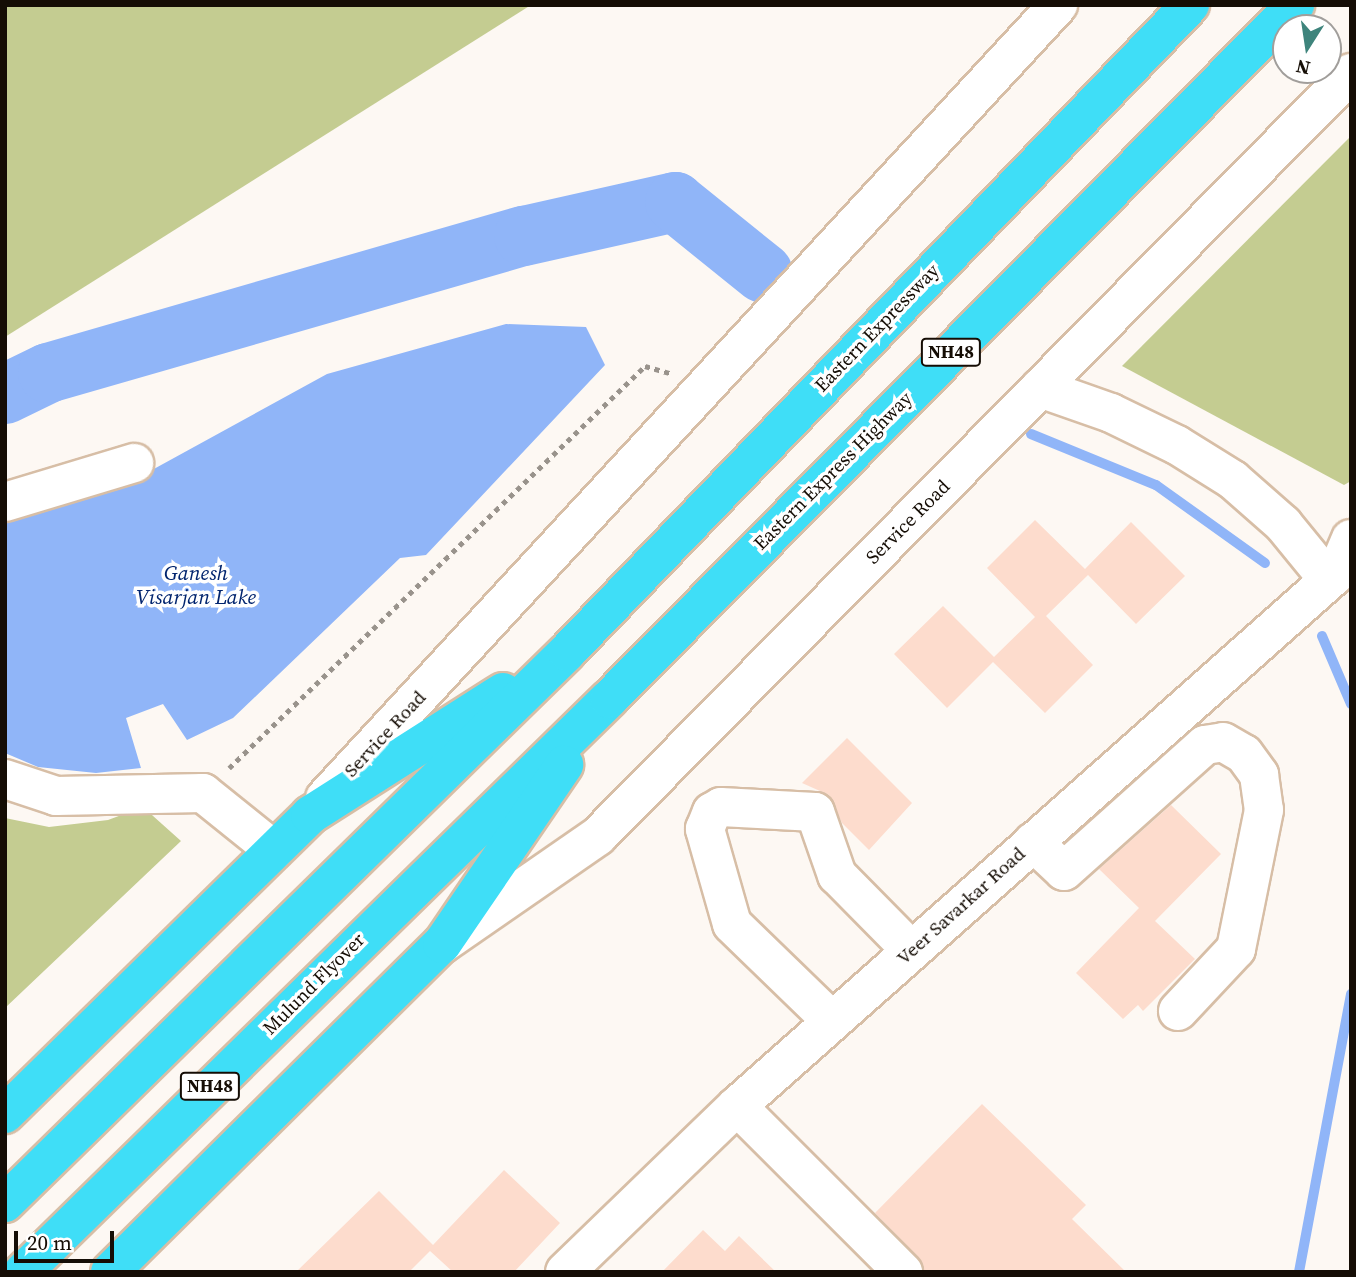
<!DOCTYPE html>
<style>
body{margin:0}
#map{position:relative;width:1356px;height:1277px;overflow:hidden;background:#fdf8f3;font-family:"Source Serif 4",serif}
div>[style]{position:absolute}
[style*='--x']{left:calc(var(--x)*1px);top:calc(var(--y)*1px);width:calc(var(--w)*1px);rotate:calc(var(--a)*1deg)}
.green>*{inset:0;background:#c4cc91}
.water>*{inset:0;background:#90b5f8}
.stream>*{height:10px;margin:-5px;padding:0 5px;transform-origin:5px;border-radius:5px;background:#90b5f8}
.river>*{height:60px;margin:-30px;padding:0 30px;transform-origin:30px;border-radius:30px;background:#90b5f8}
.building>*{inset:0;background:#fddccd}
.path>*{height:4.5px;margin-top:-2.25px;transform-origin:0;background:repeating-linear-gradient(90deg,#99938c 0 5px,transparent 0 10px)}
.roads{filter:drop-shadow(2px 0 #d7bea6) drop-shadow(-2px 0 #d7bea6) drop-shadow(0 2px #d7bea6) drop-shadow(0 -2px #d7bea6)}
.minor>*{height:38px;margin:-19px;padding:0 19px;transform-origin:19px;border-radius:19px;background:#fff}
.highway>*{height:38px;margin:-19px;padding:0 19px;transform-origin:19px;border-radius:19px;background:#3fdef7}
span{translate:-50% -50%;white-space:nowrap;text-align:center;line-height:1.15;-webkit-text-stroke:7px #fff;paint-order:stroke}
.shield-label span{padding:2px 5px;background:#fff;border:2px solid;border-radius:5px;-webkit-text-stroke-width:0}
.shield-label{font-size:18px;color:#150d05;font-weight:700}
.street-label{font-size:19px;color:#150d05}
.water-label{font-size:21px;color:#01246e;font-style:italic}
.frame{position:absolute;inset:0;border:7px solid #150d05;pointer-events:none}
.north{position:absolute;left:1272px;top:14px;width:70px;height:70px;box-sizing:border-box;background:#fff;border:2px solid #a19e9b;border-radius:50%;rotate:192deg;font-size:19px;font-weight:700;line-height:28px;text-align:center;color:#150d05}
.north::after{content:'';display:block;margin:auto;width:24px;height:32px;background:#3e847c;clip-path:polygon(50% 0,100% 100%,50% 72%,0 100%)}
.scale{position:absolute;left:14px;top:1231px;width:100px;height:32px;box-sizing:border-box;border:4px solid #150d05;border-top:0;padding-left:9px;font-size:21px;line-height:24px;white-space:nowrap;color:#150d05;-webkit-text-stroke:5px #fff;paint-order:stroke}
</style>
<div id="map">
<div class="green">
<i style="clip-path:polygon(5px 5px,531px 5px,5px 337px)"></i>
<i style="clip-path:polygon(1351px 136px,1351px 481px,1344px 485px,1122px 366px)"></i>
<i style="clip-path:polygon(143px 807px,181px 841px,5px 1008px,5px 818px,49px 827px,108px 820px)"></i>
</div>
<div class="water">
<i style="clip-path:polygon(506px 324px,586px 327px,605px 365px,426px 555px,400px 558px,233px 718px,187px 740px,163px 704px,126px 718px,141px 768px,96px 773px,38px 767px,5px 753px,5px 514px,9px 510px,152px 470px,327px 374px)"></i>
</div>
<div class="stream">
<i style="--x:1031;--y:434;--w:135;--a:22.2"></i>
<i style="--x:1156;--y:485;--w:134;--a:35.6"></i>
<i style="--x:1322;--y:636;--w:74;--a:66.9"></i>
<i style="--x:1299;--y:1272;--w:283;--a:-79.4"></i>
</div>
<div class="river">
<i style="--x:5;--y:394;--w:48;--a:-26"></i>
<i style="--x:48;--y:373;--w:495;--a:-16.1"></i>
<i style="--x:524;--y:236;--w:155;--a:-12.7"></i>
<i style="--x:675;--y:202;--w:113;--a:38.9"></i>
</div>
<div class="building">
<i style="clip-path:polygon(1035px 520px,1085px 569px,1131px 522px,1185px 576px,1136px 624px,1088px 575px,1046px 616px,1093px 665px,1045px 713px,993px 662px,947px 708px,894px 654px,943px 606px,994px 657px,1035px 617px,987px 568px)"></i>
<i style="clip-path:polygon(847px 738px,912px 803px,869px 850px,842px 823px,829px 795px,802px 783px)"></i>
<i style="clip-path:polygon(1171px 805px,1221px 854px,1155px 921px,1195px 959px,1143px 1011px,1138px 1005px,1123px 1019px,1076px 973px,1139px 908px,1099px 869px)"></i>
<i style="clip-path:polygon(982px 1104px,1086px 1205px,1072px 1219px,1126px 1272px,924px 1271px,918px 1257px,875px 1213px)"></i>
<i style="clip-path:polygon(504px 1170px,560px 1223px,514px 1272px,453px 1272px,430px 1251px,409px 1272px,296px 1272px,379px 1191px,433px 1245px)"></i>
<i style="clip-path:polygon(703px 1230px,725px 1251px,739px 1236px,776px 1272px,662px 1272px)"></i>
</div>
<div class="path">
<i style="--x:229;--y:768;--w:578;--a:-44.02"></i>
<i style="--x:645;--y:366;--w:26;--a:16"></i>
</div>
<div class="roads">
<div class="minor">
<i style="--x:1040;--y:388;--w:75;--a:19.4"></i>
<i style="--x:1111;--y:413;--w:73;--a:25.9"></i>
<i style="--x:1177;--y:445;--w:66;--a:32"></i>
<i style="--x:1233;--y:480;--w:67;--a:41.3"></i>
<i style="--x:1283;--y:524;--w:71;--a:50.7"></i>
<i style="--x:5;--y:502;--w:135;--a:-16.8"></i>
<i style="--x:5;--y:779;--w:54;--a:18.4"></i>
<i style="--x:56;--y:796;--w:147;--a:-1.2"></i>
<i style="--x:203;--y:793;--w:91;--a:38.8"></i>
<i style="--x:325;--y:798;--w:1080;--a:-47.25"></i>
<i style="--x:1033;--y:842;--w:42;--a:43.1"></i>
<i style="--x:1064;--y:871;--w:189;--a:-41.8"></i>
<i style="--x:1205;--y:745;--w:18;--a:-9"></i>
<i style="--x:1223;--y:742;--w:24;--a:30"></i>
<i style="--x:1244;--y:754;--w:26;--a:54"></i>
<i style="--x:1259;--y:775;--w:35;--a:82"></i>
<i style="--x:1264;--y:810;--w:142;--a:101.4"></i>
<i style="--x:1236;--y:949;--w:85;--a:133.1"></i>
<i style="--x:442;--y:944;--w:190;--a:-34.7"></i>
<i style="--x:598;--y:836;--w:1072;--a:-45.38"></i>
<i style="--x:832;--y:1021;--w:139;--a:-135.9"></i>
<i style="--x:732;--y:924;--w:99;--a:-105.9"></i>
<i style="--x:705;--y:829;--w:18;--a:-68"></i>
<i style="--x:712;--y:812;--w:10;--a:-29"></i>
<i style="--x:721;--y:807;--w:94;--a:3"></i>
<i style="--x:815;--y:812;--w:67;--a:70.8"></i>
<i style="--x:837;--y:875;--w:105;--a:45.4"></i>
<i style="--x:737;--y:1106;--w:235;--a:45"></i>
<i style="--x:565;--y:1272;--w:239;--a:-44"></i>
<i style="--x:737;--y:1106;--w:801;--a:-41.61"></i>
<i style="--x:1336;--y:574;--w:38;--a:-67"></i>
</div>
<div class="highway">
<i style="--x:5;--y:1114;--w:427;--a:-44.4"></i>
<i style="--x:310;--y:815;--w:229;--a:-32.5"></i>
<i style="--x:5;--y:1203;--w:787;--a:-44.43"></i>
<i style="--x:567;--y:652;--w:898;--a:-46.08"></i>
<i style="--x:23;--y:1272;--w:820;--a:-44.36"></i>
<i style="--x:609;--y:699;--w:976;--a:-45.33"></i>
<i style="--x:110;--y:1272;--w:467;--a:-44.7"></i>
<i style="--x:442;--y:944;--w:217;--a:-55.7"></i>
</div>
</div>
<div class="shield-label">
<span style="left:951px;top:352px">NH48</span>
<span style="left:210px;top:1086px">NH48</span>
</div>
<div class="street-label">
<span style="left:877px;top:328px;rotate:-46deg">Eastern Expressway</span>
<span style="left:833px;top:471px;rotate:-45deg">Eastern Express Highway</span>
<span style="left:908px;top:522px;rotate:-45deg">Service Road</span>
<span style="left:385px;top:734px;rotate:-47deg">Service Road</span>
<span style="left:961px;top:906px;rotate:-42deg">Veer Savarkar Road</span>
<span style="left:314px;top:984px;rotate:-45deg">Mulund Flyover</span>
</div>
<div class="water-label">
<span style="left:196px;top:585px">Ganesh<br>Visarjan Lake</span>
</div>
<div class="frame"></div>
<div class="north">N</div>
<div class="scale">20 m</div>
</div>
